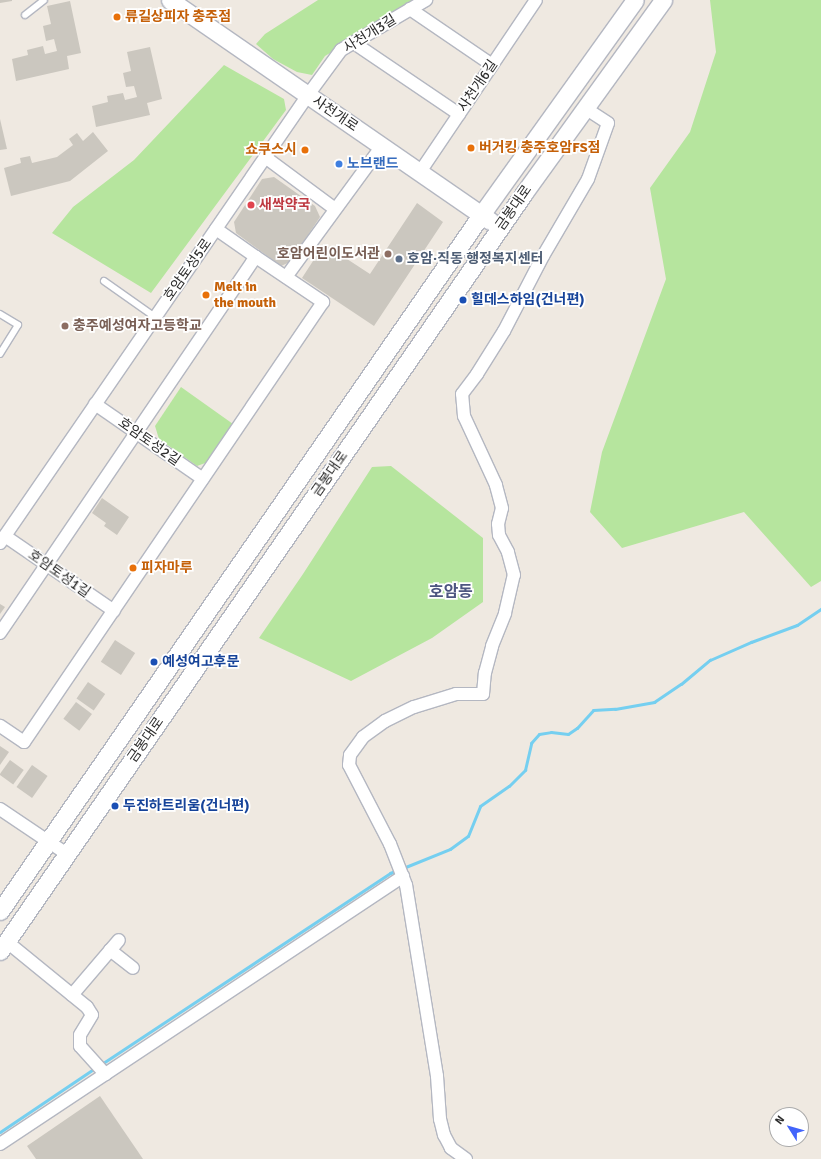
<!DOCTYPE html>
<meta charset="utf-8">
<style>
body{margin:0}
#map{position:relative;width:821px;height:1159px;overflow:hidden;background:#efe9e1;font-family:Signika,"Noto Sans KR",sans-serif}
div>[style]{position:absolute}
[style*='--x']{left:calc(var(--x)*1px);top:calc(var(--y)*1px);width:calc(var(--w)*1px);rotate:calc(var(--a)*1deg)}
.green>*{inset:0;background:#b6e59e}
.stream>*{height:3px;margin:-1.5px;padding:0 1.5px;transform-origin:1.5px;border-radius:1.5px;background:#75cff0}
.building>*{inset:0;background:#cbc7bf;transform-origin:0 0}
.roads{filter:drop-shadow(1px 0 #b4b7c1) drop-shadow(-1px 0 #b4b7c1) drop-shadow(0 1px #b4b7c1) drop-shadow(0 -1px #b4b7c1)}
.lane>*{height:6px;margin:-3px;padding:0 3px;transform-origin:3px;border-radius:3px;background:#fff}
.street>*{height:12px;margin:-6px;padding:0 6px;transform-origin:6px;border-radius:6px;background:#fff}
.secondary>*{height:17px;margin:-8.5px;padding:0 8.5px;transform-origin:8.5px;border-radius:8.5px;background:#fff}
.dots>*{width:11px;height:11px;translate:-50% -50%;box-sizing:border-box;border:2px solid #fff;border-radius:50%}
span{translate:-50% -50%;white-space:nowrap;text-align:center;line-height:1.15;-webkit-text-stroke:3.5px #fff;paint-order:stroke}
.food-label{font-size:14px;color:#c56008;font-weight:700}
.left{translate:0 -50%;text-align:left}
.right{translate:-100% -50%;text-align:right}
.street-label{font-size:14px;color:#2e2e2e}
.shop-label{font-size:14px;color:#366cbe;font-weight:700}
.health-label{font-size:14px;color:#be3a42;font-weight:700}
.education-label{font-size:14px;color:#785e54;font-weight:700}
.service-label{font-size:14px;color:#4e5e75;font-weight:700}
.transit-label{font-size:14px;color:#164399;font-weight:700}
.quarter-label{font-size:16px;color:#4d5680;font-weight:700}
.north{position:absolute;left:769px;top:1107px;width:40px;height:40px;box-sizing:border-box;background:#fff;border:1px solid #ababab;border-radius:50%;rotate:307deg;font-size:11px;font-weight:700;line-height:16px;text-align:center;color:#2e2e2e}
.north::after{content:'';display:block;margin:auto;width:14px;height:18px;background:#4264fb;clip-path:polygon(50% 0,100% 100%,50% 72%,0 100%)}
</style>
<div id="map">
<div class="green">
<i style="clip-path:polygon(318px 0,418px 0,325px 56px,312px 75px,297px 72px,273px 59px,256px 44px,265px 34px)"></i>
<i style="clip-path:polygon(710px 0,821px 0,821px 581px,811px 587px,744px 512px,622px 548px,590px 512px,602px 452px,666px 279px,650px 188px,690px 132px,716px 52px)"></i>
<i style="clip-path:polygon(224px 65px,284px 99px,286px 110px,151px 293px,52px 233px,73px 207px,134px 160px)"></i>
<i style="clip-path:polygon(181px 387px,233px 424px,208px 462px,197px 466px,159px 439px,155px 426px)"></i>
<i style="clip-path:polygon(391px 466px,483px 538px,483px 602px,432px 638px,351px 681px,259px 638px,303px 574px,372px 467px)"></i>
</div>
<div class="stream">
<i style="--x:403;--y:868;--w:51;--a:-22"></i>
<i style="--x:450;--y:849;--w:22;--a:-36"></i>
<i style="--x:468;--y:836;--w:32;--a:-68"></i>
<i style="--x:480;--y:806;--w:35;--a:-35"></i>
<i style="--x:509;--y:786;--w:23;--a:-45"></i>
<i style="--x:525;--y:770;--w:28;--a:-77"></i>
<i style="--x:531;--y:743;--w:12;--a:-48"></i>
<i style="--x:539;--y:734;--w:12;--a:-9"></i>
<i style="--x:551;--y:732;--w:17;--a:7"></i>
<i style="--x:568;--y:734;--w:11;--a:-34"></i>
<i style="--x:577;--y:728;--w:24;--a:-48"></i>
<i style="--x:593;--y:710;--w:22;--a:-3"></i>
<i style="--x:615;--y:709;--w:40;--a:-10"></i>
<i style="--x:654;--y:702;--w:32;--a:-34"></i>
<i style="--x:681;--y:684;--w:38;--a:-40"></i>
<i style="--x:710;--y:660;--w:45;--a:-23.7"></i>
<i style="--x:751;--y:642;--w:49;--a:-20.3"></i>
<i style="--x:797;--y:625;--w:29;--a:-34"></i>
<i style="--x:100;--y:1065;--w:348;--a:-33.5"></i>
<i style="--x:390;--y:873;--w:9;--a:-21"></i>
<i style="--x:0;--y:1132;--w:115;--a:-34"></i>
</div>
<div class="building">
<i style="clip-path:polygon(0 0,12px 0,12px 1px,0 3px)"></i>
<i style="clip-path:polygon(70px 1px,81px 53px,67px 56px,69px 69px,16px 81px,12px 59px,28px 55px,27px 50px,43px 46px,45px 54px,57px 51px,54px 39px,46px 41px,43px 26px,51px 24px,47px 6px)"></i>
<i style="clip-path:polygon(150px 47px,162px 99px,147px 103px,150px 115px,96px 127px,92px 106px,108px 102px,107px 96px,123px 93px,125px 100px,137px 97px,134px 86px,126px 87px,123px 73px,131px 71px,127px 52px)"></i>
<i style="clip-path:polygon(0 119px,7px 149px,0 150px)"></i>
<i style="clip-path:polygon(93px 132px,108px 151px,70px 181px,11px 196px,4px 168px,21px 163px,20px 158px,30px 156px,32px 163px,57px 157px,73px 145px,69px 139px,77px 133px,83px 141px)"></i>
<i style="clip-path:polygon(274px 177px,315px 206px,320px 217px,290px 262px,281px 266px,236px 233px,234px 222px,262px 179px)"></i>
<i style="clip-path:polygon(417px 203px,443px 222px,374px 326px,302px 278px,324px 244px,370px 274px)"></i>
<i style="clip-path:polygon(102px 498px,129px 517px,117px 535px,104px 526px,106px 523px,92px 513px)"></i>
<i style="clip-path:polygon(0 604px,5px 607px,0 614px)"></i>
<i style="left:115px;top:640px;width:24px;height:26px;rotate:33deg"></i>
<i style="left:88px;top:682px;width:21px;height:20px;rotate:35deg"></i>
<i style="left:76px;top:702px;width:20px;height:21px;rotate:37deg"></i>
<i style="clip-path:polygon(0 746px,9px 752px,0 765px)"></i>
<i style="left:10px;top:760px;width:17px;height:18px;rotate:36deg"></i>
<i style="left:32px;top:765px;width:19px;height:27px;rotate:35deg"></i>
<i style="clip-path:polygon(100px 1096px,143px 1159px,36px 1159px,27px 1146px)"></i>
</div>
<div class="roads">
<div class="lane">
<i style="--x:25;--y:15;--w:24;--a:-38"></i>
<i style="--x:104;--y:281;--w:62;--a:35.2"></i>
<i style="--x:0;--y:314;--w:21;--a:31"></i>
<i style="--x:18;--y:325;--w:34;--a:122"></i>
</div>
<div class="street">
<i style="--x:410;--y:9;--w:99;--a:34.3"></i>
<i style="--x:354;--y:43;--w:127;--a:34.1"></i>
<i style="--x:265;--y:157;--w:87;--a:36.6"></i>
<i style="--x:420;--y:172;--w:207;--a:-56"></i>
<i style="--x:216;--y:229;--w:49;--a:35"></i>
<i style="--x:286;--y:277;--w:162;--a:-53.8"></i>
<i style="--x:95;--y:404;--w:131;--a:34.8"></i>
<i style="--x:5;--y:536;--w:132;--a:34.5"></i>
<i style="--x:0;--y:543;--w:544;--a:-55.49"></i>
<i style="--x:308;--y:95;--w:56;--a:-53.7"></i>
<i style="--x:341;--y:50;--w:99;--a:-30.5"></i>
<i style="--x:0;--y:633;--w:455;--a:-55.8"></i>
<i style="--x:256;--y:257;--w:81;--a:33.9"></i>
<i style="--x:323;--y:302;--w:532;--a:124.2"></i>
<i style="--x:24;--y:742;--w:29;--a:-146"></i>
<i style="--x:0;--y:809;--w:81;--a:33.9"></i>
<i style="--x:6;--y:941;--w:104;--a:39.2"></i>
<i style="--x:87;--y:1007;--w:9;--a:58"></i>
<i style="--x:92;--y:1015;--w:23;--a:121"></i>
<i style="--x:80;--y:1035;--w:11;--a:90"></i>
<i style="--x:80;--y:1046;--w:38;--a:48"></i>
<i style="--x:110;--y:950;--w:29;--a:38"></i>
<i style="--x:72;--y:995;--w:72;--a:-49.5"></i>
<i style="--x:0;--y:1144;--w:484;--a:-33.6"></i>
<i style="--x:466;--y:1159;--w:19;--a:-144"></i>
<i style="--x:451;--y:1148;--w:15;--a:-118"></i>
<i style="--x:444;--y:1135;--w:16;--a:-104"></i>
<i style="--x:440;--y:1119;--w:43;--a:-94"></i>
<i style="--x:437;--y:1076;--w:193;--a:-99.2"></i>
<i style="--x:406;--y:885;--w:44;--a:-111.3"></i>
<i style="--x:390;--y:844;--w:89;--a:-117.4"></i>
<i style="--x:349;--y:765;--w:10;--a:-84"></i>
<i style="--x:350;--y:755;--w:22;--a:-54"></i>
<i style="--x:363;--y:737;--w:27;--a:-36"></i>
<i style="--x:385;--y:721;--w:32;--a:-26"></i>
<i style="--x:414;--y:707;--w:44;--a:-17.2"></i>
<i style="--x:456;--y:694;--w:27;--a:0"></i>
<i style="--x:483;--y:694;--w:21;--a:-85"></i>
<i style="--x:485;--y:673;--w:28;--a:-75"></i>
<i style="--x:492;--y:646;--w:35;--a:-68"></i>
<i style="--x:505;--y:613;--w:39;--a:-77"></i>
<i style="--x:514;--y:575;--w:24;--a:-105"></i>
<i style="--x:508;--y:552;--w:19;--a:-118"></i>
<i style="--x:499;--y:535;--w:11;--a:-95"></i>
<i style="--x:498;--y:524;--w:16;--a:-76"></i>
<i style="--x:502;--y:508;--w:24;--a:-105"></i>
<i style="--x:496;--y:485;--w:76;--a:-114.9"></i>
<i style="--x:464;--y:416;--w:22;--a:-95"></i>
<i style="--x:462;--y:394;--w:25;--a:-53"></i>
<i style="--x:477;--y:374;--w:51;--a:-57.9"></i>
<i style="--x:504;--y:331;--w:85;--a:-62.5"></i>
<i style="--x:543;--y:256;--w:89;--a:-59.7"></i>
<i style="--x:588;--y:179;--w:59;--a:-70.3"></i>
<i style="--x:608;--y:123;--w:27;--a:-147"></i>
</div>
<div class="secondary">
<i style="--x:170;--y:0;--w:389;--a:34.6"></i>
<i style="--x:0;--y:911;--w:846;--a:-55.35"></i>
<i style="--x:481;--y:215;--w:264;--a:-54.4"></i>
<i style="--x:0;--y:951;--w:921;--a:-55.34"></i>
<i style="--x:524;--y:193;--w:238;--a:-54.2"></i>
</div>
</div>
<div class="dots">
<i style="left:117px;top:17px;background:#e8710a"></i>
<i style="left:471px;top:148px;background:#e8710a"></i>
<i style="left:305px;top:150px;background:#e8710a"></i>
<i style="left:339px;top:164px;background:#3f7fe0"></i>
<i style="left:251px;top:205px;background:#e0444e"></i>
<i style="left:388px;top:254px;background:#8d6e63"></i>
<i style="left:399px;top:259px;background:#5c6f8a"></i>
<i style="left:206px;top:295px;background:#e8710a"></i>
<i style="left:463px;top:300px;background:#1a4fb4"></i>
<i style="left:65px;top:326px;background:#8d6e63"></i>
<i style="left:133px;top:568px;background:#e8710a"></i>
<i style="left:154px;top:662px;background:#1a4fb4"></i>
<i style="left:115px;top:806px;background:#1a4fb4"></i>
</div>
<div class="food-label">
<span class="left" style="left:125px;top:17px">류길상피자 충주점</span>
<span class="left" style="left:479px;top:148px">버거킹 충주호암FS점</span>
<span class="right" style="left:297px;top:150px">쇼쿠스시</span>
<span class="left" style="left:214px;top:295px">Melt in<br>the mouth</span>
<span class="left" style="left:141px;top:568px">피자마루</span>
</div>
<div class="street-label">
<span style="left:370px;top:34px;rotate:-32deg">사천개3길</span>
<span style="left:478px;top:86px;rotate:-56deg">사천개6길</span>
<span style="left:335px;top:114px;rotate:34deg">사천개로</span>
<span style="left:514px;top:208px;rotate:-55deg">금봉대로</span>
<span style="left:188px;top:270px;rotate:-55deg">호암토성5로</span>
<span style="left:149px;top:442px;rotate:35deg">호암토성2길</span>
<span style="left:330px;top:474px;rotate:-55deg">금봉대로</span>
<span style="left:59px;top:574px;rotate:35deg">호암토성1길</span>
<span style="left:146px;top:740px;rotate:-55deg">금봉대로</span>
</div>
<div class="shop-label">
<span class="left" style="left:347px;top:164px">노브랜드</span>
</div>
<div class="health-label">
<span class="left" style="left:259px;top:205px">새싹약국</span>
</div>
<div class="education-label">
<span class="right" style="left:380px;top:254px">호암어린이도서관</span>
<span class="left" style="left:73px;top:326px">충주예성여자고등학교</span>
</div>
<div class="service-label">
<span class="left" style="left:407px;top:259px">호암·직동 행정복지센터</span>
</div>
<div class="transit-label">
<span class="left" style="left:471px;top:300px">힐데스하임(건너편)</span>
<span class="left" style="left:162px;top:662px">예성여고후문</span>
<span class="left" style="left:123px;top:806px">두진하트리움(건너편)</span>
</div>
<div class="quarter-label">
<span style="left:451px;top:592px">호암동</span>
</div>
<div class="north">N</div>
</div>
